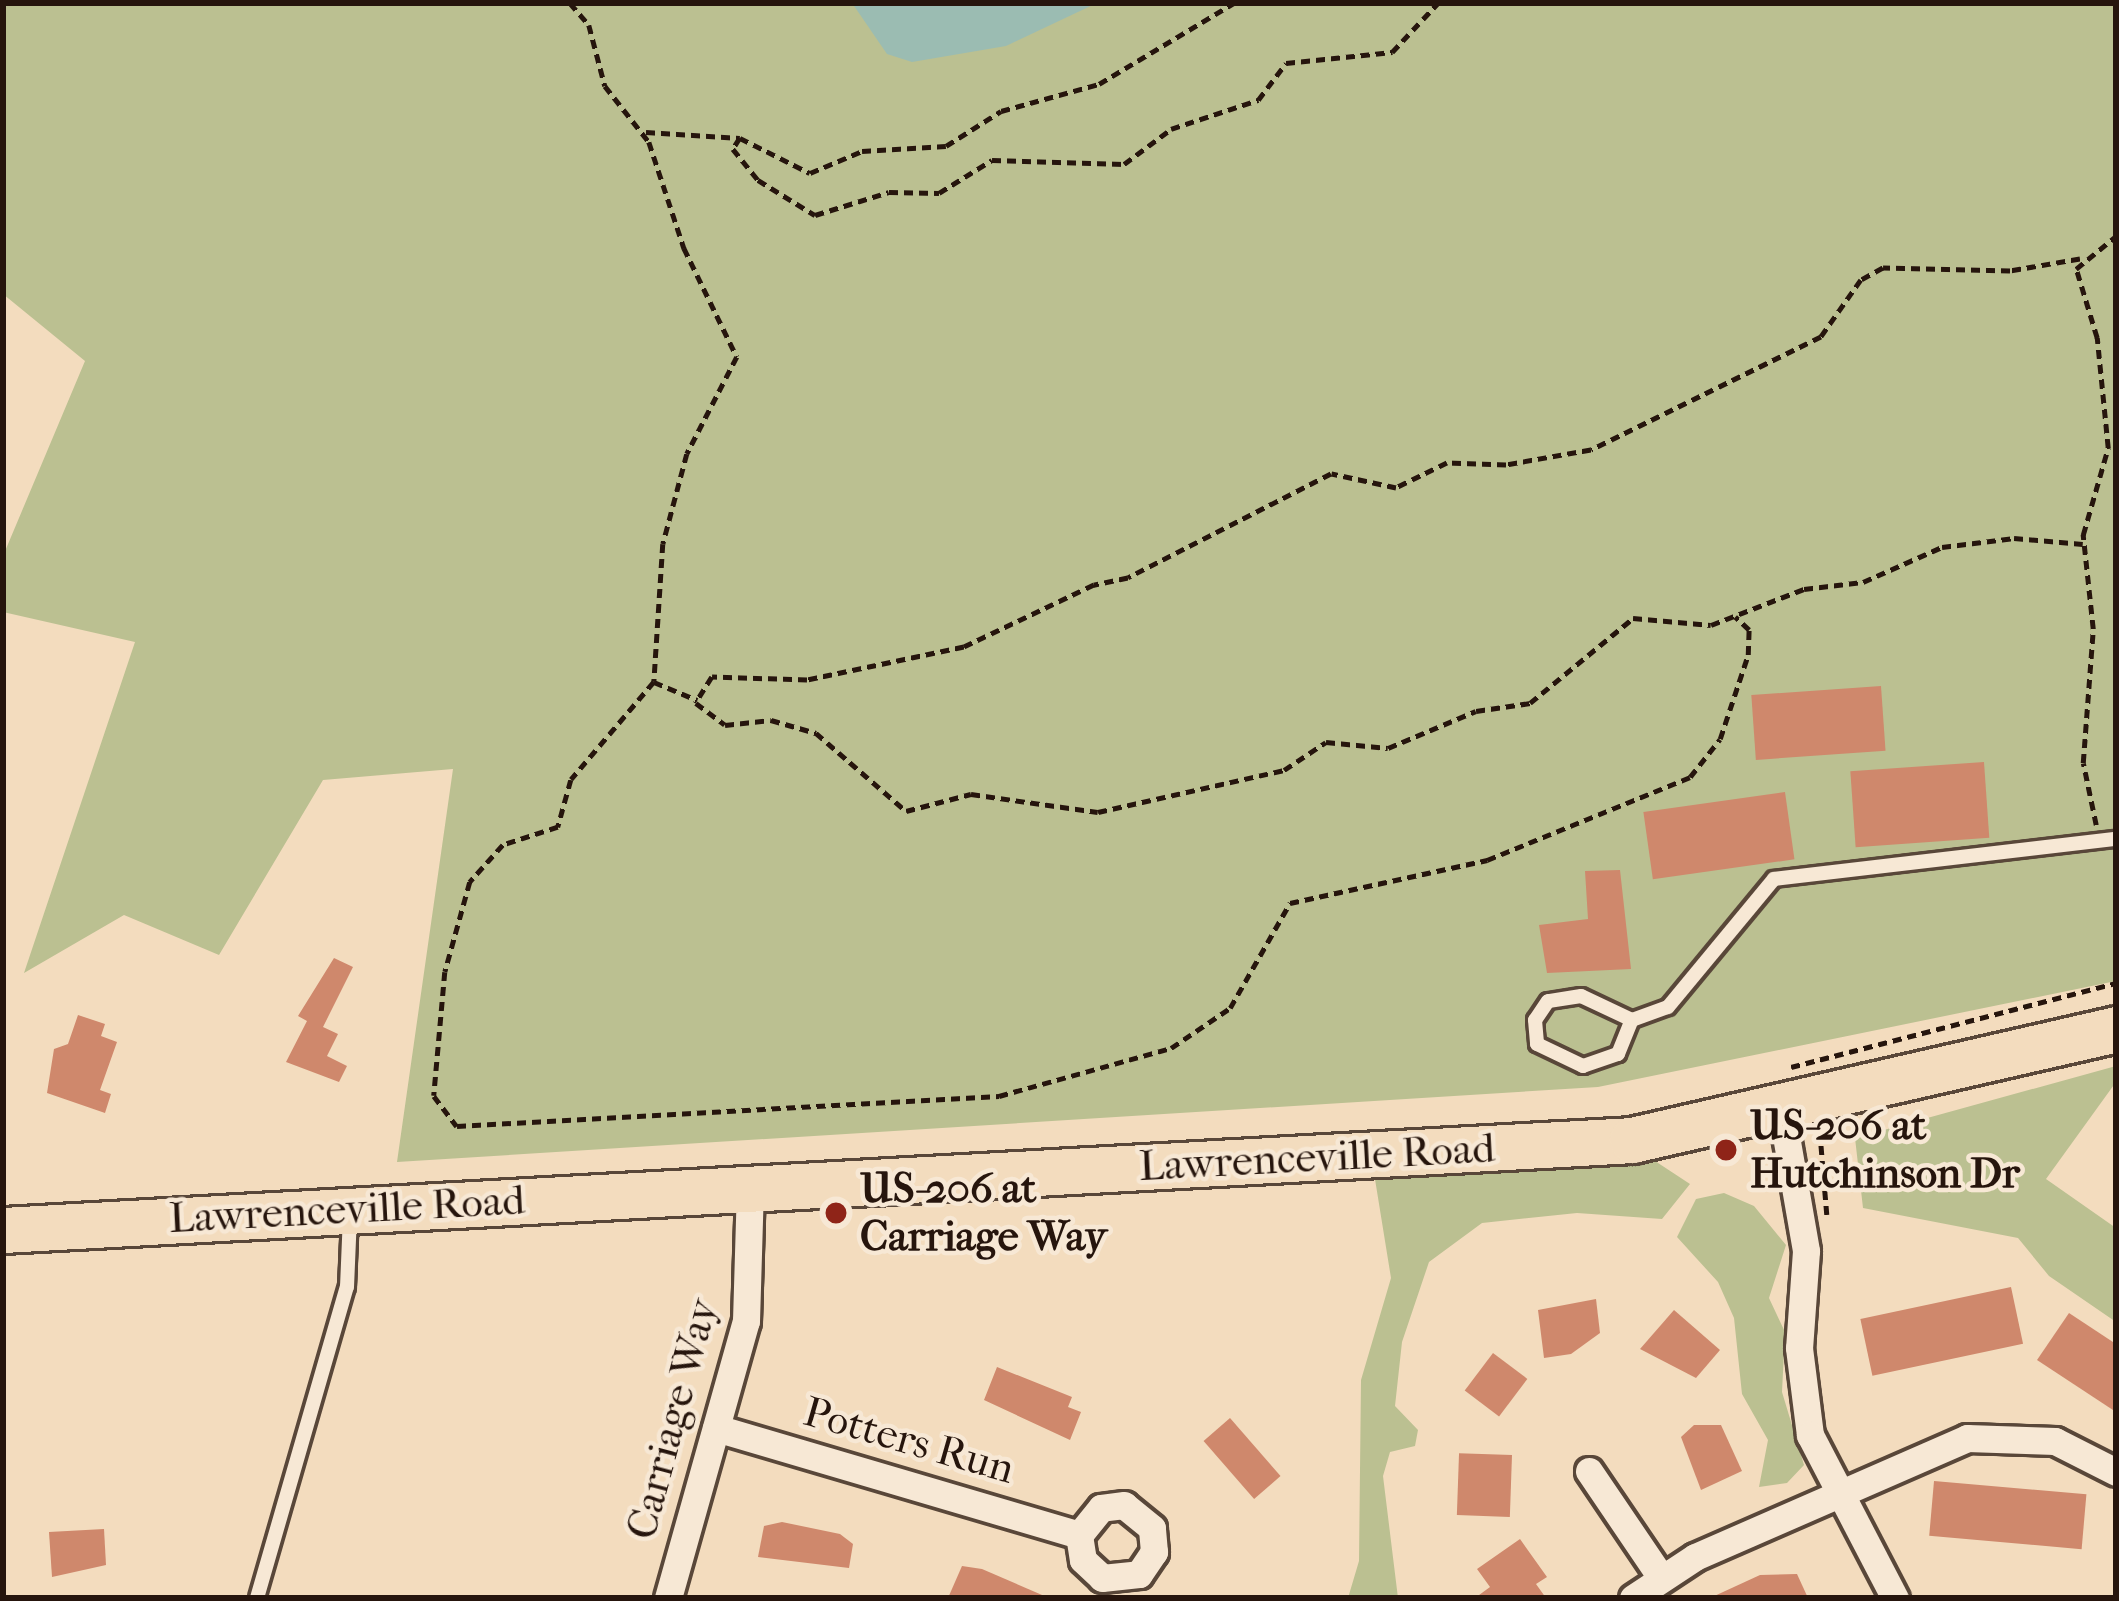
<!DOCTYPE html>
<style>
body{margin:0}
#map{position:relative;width:2119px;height:1601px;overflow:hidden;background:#f3dcbe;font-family:"IM FELL French Canon",serif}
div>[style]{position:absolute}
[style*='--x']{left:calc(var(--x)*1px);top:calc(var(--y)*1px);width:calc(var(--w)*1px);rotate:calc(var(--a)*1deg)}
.green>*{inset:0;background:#bbc091}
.water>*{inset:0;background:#9bbcb2}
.building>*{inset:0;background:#cf886c;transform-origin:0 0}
.path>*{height:4.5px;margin-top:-2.25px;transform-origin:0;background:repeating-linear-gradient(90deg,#26150d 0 9px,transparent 0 15px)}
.roads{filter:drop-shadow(3px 0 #594739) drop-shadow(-3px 0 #594739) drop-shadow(0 3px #594739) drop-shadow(0 -3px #594739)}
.service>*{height:14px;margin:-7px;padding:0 7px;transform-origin:7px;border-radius:7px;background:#f7e8d5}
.minor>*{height:27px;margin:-13.5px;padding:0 13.5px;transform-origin:13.5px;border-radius:13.5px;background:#f7e8d5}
.trunk>*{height:45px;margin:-22.5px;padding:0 22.5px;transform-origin:22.5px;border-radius:22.5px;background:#f3dcbe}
.dots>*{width:33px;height:33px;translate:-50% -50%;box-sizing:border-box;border:6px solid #f7e8d5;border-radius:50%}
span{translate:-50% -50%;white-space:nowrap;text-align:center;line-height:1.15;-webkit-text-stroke:9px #f7e8d5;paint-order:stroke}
.poi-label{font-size:42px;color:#26150d;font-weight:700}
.left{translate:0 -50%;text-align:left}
.street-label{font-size:42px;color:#26150d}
.frame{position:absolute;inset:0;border:6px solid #26150d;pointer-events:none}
</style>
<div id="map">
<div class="green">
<i style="clip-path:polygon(3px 3px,2116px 3px,2116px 981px,1598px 1087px,397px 1162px,453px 769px,323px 780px,219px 955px,124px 915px,24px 973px,135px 642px,3px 612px,3px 556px,85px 361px,3px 294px)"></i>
<i style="clip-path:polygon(2116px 1066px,2116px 1082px,2046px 1179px,2116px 1228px,2116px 1322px,2049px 1276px,2018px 1238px,1863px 1208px,1855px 1138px)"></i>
<i style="clip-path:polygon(1655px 1161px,1690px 1184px,1662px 1219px,1577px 1213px,1482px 1223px,1429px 1262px,1402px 1342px,1395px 1406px,1418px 1430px,1415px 1446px,1390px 1452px,1383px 1476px,1398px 1598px,1348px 1598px,1359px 1561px,1361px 1380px,1391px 1278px,1374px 1173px)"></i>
<i style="clip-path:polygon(1724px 1193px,1754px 1206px,1786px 1245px,1769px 1298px,1785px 1332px,1782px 1392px,1804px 1465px,1787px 1483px,1759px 1487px,1768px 1440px,1742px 1394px,1734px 1318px,1718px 1282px,1677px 1237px,1696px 1199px)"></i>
</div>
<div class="water">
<i style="clip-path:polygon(852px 3px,1097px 3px,1006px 46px,912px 62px,887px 54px)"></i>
</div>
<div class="building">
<i style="left:1881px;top:686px;width:65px;height:130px;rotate:86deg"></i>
<i style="left:1984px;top:762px;width:76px;height:134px;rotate:86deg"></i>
<i style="left:1785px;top:792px;width:68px;height:143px;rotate:82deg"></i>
<i style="clip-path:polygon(1620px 870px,1631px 969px,1547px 973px,1539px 925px,1588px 919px,1585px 871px)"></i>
<i style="clip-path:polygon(334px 958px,353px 967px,323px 1027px,338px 1034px,327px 1056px,347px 1066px,339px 1082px,286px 1062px,307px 1021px,298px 1016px)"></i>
<i style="clip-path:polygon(78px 1015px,105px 1024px,101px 1036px,117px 1042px,100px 1090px,111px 1094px,105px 1113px,47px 1093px,54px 1049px,68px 1044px)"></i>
<i style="left:2011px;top:1287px;width:58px;height:154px;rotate:78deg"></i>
<i style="clip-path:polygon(1596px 1299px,1600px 1333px,1571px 1354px,1544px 1358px,1538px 1310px)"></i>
<i style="clip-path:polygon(1674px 1310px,1720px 1350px,1696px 1378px,1640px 1349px)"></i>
<i style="clip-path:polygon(2069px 1313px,2116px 1344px,2116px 1412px,2037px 1360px)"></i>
<i style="left:1493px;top:1353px;width:43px;height:47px;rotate:37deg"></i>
<i style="clip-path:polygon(997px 1367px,1072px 1397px,1068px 1407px,1081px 1412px,1070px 1440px,984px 1400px)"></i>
<i style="left:1230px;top:1418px;width:77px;height:35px;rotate:49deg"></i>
<i style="clip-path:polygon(1694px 1425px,1721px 1425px,1742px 1471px,1701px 1490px,1681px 1437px)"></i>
<i style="left:1512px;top:1455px;width:62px;height:53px;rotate:92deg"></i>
<i style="left:1934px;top:1481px;width:153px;height:55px;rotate:5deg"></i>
<i style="clip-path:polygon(782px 1522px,840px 1534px,853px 1544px,849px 1568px,758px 1557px,764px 1526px)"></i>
<i style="clip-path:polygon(104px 1529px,106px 1565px,52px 1577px,49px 1532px)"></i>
<i style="clip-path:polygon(1520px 1539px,1547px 1577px,1536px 1584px,1546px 1598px,1475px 1598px,1490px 1587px,1477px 1569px)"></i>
<i style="clip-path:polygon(962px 1566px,982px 1569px,1049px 1598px,948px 1598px)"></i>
<i style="clip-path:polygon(1797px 1574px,1808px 1598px,1710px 1598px,1760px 1575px)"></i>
</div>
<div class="path">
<i style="--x:570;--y:3;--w:29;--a:49"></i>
<i style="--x:589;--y:25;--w:63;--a:75.3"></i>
<i style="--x:605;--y:86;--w:71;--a:51.8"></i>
<i style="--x:649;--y:142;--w:112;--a:71.7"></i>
<i style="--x:684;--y:248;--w:121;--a:64.1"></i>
<i style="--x:737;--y:357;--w:109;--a:117.3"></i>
<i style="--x:687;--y:454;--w:93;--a:104.9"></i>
<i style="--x:663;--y:544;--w:138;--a:93.7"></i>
<i style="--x:654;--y:682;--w:128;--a:130.3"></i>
<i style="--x:571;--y:780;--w:49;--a:105.5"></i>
<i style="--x:558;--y:827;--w:58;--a:161.9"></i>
<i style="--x:503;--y:845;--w:50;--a:131.7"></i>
<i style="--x:470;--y:882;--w:93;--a:105.5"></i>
<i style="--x:445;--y:972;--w:124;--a:95.1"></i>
<i style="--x:434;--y:1096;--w:38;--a:53"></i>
<i style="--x:457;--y:1126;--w:543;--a:-3.17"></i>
<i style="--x:999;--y:1096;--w:179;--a:-15.6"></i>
<i style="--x:1171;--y:1048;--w:71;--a:-34.1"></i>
<i style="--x:1230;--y:1008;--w:121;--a:-60.3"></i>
<i style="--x:1290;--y:903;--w:202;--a:-12.3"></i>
<i style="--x:1487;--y:860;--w:219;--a:-22.2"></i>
<i style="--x:1690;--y:777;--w:48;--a:-51.7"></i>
<i style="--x:1720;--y:739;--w:89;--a:-71.6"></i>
<i style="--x:1748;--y:655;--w:25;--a:-88"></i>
<i style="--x:1749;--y:630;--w:19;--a:-137"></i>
<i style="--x:646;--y:132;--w:94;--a:3.7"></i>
<i style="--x:740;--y:138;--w:78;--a:26.6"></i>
<i style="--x:810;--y:173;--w:56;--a:-22.9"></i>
<i style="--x:862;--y:151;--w:84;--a:-3.4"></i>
<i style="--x:946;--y:146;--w:65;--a:-32.5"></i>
<i style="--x:1001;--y:111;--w:102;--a:-15.4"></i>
<i style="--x:1099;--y:84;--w:157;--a:-31"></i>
<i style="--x:740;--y:138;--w:13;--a:122"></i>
<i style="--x:733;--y:149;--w:40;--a:51"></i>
<i style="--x:758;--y:180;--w:67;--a:31.6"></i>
<i style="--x:815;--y:215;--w:77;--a:-17.3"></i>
<i style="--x:889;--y:192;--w:50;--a:1.1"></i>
<i style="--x:939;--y:193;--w:62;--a:-31.9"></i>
<i style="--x:992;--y:160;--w:132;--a:1.7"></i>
<i style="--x:1124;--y:164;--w:59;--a:-36.7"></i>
<i style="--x:1171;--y:129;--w:92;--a:-18.4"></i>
<i style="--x:1258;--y:100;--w:46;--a:-52.9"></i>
<i style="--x:1286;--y:63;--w:107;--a:-5.9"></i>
<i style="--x:1392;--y:52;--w:67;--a:-46.8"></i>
<i style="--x:2080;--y:259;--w:71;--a:170.3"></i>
<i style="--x:2010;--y:271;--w:127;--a:-178.6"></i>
<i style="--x:1883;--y:268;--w:25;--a:151"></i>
<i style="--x:1861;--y:280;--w:70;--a:125.1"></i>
<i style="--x:1821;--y:337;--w:256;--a:153.8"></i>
<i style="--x:1591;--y:450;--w:86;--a:170"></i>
<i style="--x:1506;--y:465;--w:59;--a:-178.1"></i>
<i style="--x:1447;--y:463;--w:57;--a:153.9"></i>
<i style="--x:1396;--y:488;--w:66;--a:-167.8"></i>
<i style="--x:1331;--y:474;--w:228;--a:152.9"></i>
<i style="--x:1128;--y:578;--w:35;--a:168"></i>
<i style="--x:1094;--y:585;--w:144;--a:154.5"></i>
<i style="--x:964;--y:647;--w:160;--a:168.1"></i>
<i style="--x:807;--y:680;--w:95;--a:-178.2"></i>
<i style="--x:712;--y:677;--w:31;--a:122"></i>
<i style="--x:696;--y:703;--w:36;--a:37"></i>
<i style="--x:725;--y:725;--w:46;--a:-6.2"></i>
<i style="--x:771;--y:720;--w:47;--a:16.1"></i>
<i style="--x:816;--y:733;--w:119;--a:40.9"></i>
<i style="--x:906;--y:811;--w:67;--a:-14.7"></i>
<i style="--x:971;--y:794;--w:128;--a:8.1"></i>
<i style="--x:1098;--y:812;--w:191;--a:-12.7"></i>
<i style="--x:1284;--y:770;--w:50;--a:-33.7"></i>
<i style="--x:1326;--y:742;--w:62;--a:5.5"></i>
<i style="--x:1388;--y:748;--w:95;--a:-22.8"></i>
<i style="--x:1476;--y:711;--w:55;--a:-8.4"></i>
<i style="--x:1530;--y:703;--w:134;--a:-39.5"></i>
<i style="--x:1633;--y:618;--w:78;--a:5.1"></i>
<i style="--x:1711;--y:625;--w:100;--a:-21.2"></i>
<i style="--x:1804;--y:589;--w:59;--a:-6.8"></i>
<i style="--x:1863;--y:582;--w:86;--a:-23.9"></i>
<i style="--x:1942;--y:547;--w:73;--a:-7.1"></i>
<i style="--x:2014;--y:538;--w:69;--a:5"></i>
<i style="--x:654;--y:682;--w:47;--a:22.7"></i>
<i style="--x:2096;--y:825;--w:63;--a:-101.8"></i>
<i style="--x:2083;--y:763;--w:134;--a:-85.7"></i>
<i style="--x:2093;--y:629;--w:95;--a:-96.1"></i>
<i style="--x:2083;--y:535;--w:91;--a:-74"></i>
<i style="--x:2108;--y:448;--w:111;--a:-95.7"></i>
<i style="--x:2097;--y:338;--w:72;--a:-106.9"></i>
<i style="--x:2076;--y:269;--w:52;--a:-39.5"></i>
<i style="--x:1791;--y:1067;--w:336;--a:-14.5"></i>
<i style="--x:1820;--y:1131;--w:84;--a:85.2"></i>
</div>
<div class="roads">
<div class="service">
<i style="--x:1632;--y:1020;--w:56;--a:-154.8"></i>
<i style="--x:1581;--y:996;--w:33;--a:171"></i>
<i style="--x:1548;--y:1001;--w:23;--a:124"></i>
<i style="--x:1535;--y:1020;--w:24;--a:85"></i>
<i style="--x:1537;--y:1044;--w:51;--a:25.6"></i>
<i style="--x:1583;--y:1066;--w:37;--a:-19"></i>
<i style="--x:1618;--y:1054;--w:37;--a:-68"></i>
<i style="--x:1632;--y:1020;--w:38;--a:-20"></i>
<i style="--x:1668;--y:1007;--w:166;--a:-50.4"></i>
<i style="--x:1774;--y:879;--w:344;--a:-6.7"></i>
<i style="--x:257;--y:1598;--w:324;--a:-73.9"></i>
<i style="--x:347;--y:1287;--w:72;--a:-87.6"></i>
</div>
<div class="minor">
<i style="--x:1782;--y:1113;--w:140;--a:80.1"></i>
<i style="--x:1806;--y:1251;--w:97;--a:94.1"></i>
<i style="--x:1799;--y:1348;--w:88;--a:82.8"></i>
<i style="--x:1810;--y:1435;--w:184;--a:62.5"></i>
<i style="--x:716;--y:1428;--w:378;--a:16.4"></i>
<i style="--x:1079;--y:1535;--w:25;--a:81"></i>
<i style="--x:1083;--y:1560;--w:26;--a:43"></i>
<i style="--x:1102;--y:1578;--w:37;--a:-6"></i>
<i style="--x:1139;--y:1574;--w:27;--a:-56"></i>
<i style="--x:1154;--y:1552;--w:24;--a:-95"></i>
<i style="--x:1152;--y:1528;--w:36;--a:-141"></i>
<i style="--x:1124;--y:1505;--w:23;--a:173"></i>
<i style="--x:1101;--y:1508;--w:35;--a:129"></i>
<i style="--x:1589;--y:1471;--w:127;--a:55.9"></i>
<i style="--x:668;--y:1598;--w:288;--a:-74.3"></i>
<i style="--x:746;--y:1321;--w:133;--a:-88.3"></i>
<i style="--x:1633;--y:1598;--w:74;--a:-33.5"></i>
<i style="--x:1695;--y:1557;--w:297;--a:-23.6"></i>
<i style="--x:1967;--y:1438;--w:88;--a:2"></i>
<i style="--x:2055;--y:1441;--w:68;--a:26.9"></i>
</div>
<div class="trunk">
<i style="--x:3;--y:1230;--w:1631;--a:-3.16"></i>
<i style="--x:1632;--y:1140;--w:497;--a:-12.9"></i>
</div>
</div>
<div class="dots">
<i style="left:1726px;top:1150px;background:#8f2418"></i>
<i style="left:836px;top:1213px;background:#8f2418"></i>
</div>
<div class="poi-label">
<span class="left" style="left:1750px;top:1150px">US-206 at<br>Hutchinson Dr</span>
<span class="left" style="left:860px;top:1213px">US-206 at<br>Carriage Way</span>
</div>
<div class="street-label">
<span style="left:1317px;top:1158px;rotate:-3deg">Lawrenceville Road</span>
<span style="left:347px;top:1210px;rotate:-3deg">Lawrenceville Road</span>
<span style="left:673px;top:1419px;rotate:-75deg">Carriage Way</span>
<span style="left:909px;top:1441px;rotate:16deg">Potters Run</span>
</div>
<div class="frame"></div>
</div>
